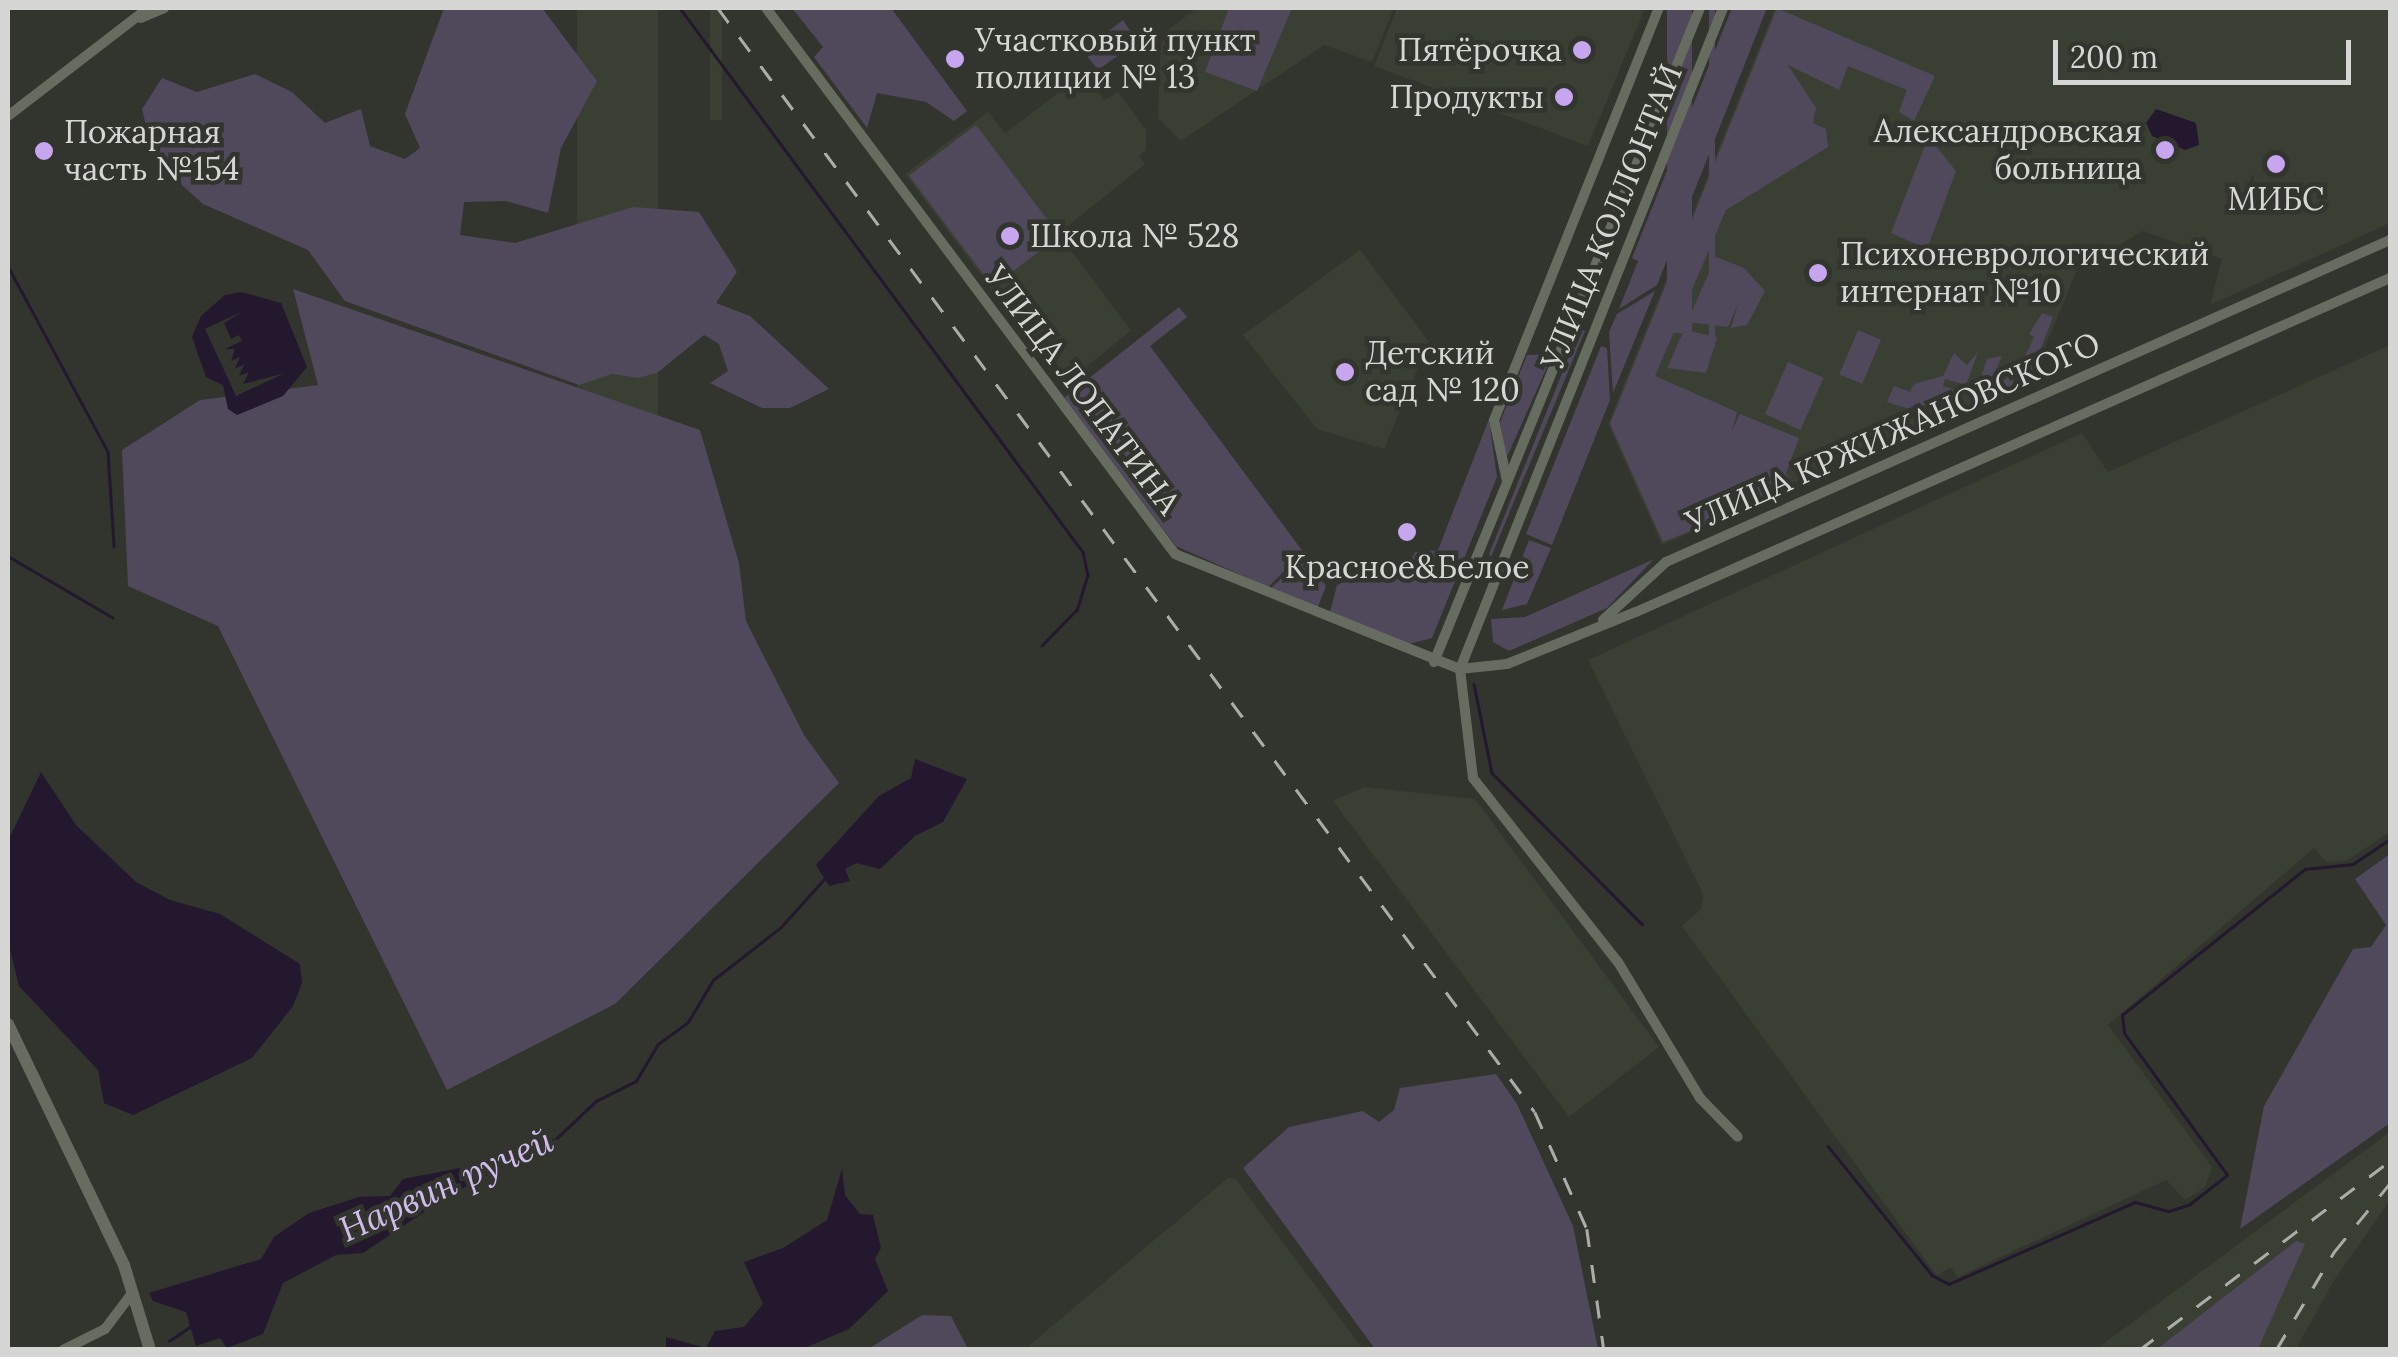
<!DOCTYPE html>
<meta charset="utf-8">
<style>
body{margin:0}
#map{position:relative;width:2398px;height:1357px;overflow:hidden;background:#32342e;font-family:Lora,serif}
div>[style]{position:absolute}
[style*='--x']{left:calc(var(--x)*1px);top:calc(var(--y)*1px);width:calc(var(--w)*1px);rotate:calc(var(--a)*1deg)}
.built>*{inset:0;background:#3a3f33;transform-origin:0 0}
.green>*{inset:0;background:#50485b;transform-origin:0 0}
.water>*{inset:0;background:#23182e}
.stream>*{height:2.5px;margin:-1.25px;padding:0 1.25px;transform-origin:1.25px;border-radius:1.25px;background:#23182e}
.minor>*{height:10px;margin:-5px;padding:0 5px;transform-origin:5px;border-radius:5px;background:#676c60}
.tertiary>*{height:12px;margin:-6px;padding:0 6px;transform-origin:6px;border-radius:6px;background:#676c60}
.rail>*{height:2.5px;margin-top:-1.25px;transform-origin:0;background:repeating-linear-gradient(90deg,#acada9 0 18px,transparent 0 36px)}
.dots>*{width:28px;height:28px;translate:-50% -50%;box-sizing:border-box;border:5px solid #32342e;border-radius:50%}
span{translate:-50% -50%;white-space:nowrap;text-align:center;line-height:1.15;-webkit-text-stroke:9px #32342e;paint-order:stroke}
.poi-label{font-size:32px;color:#d6d7d4}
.left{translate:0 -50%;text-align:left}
.right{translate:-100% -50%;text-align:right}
.street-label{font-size:32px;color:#d6d7d4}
.water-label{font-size:35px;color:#d1bbed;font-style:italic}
.frame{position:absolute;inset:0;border:10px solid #d6d7d4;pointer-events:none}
.scale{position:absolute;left:2053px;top:40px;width:298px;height:45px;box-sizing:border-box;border:5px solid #d6d7d4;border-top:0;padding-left:12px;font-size:30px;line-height:35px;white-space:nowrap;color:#d6d7d4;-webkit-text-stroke:8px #32342e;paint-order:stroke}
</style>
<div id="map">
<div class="built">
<i style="left:577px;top:8px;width:81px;height:639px"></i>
<i style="left:710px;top:8px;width:12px;height:112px"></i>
<i style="clip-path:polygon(1197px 8px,1394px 8px,1372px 62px,1324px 45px,1181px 141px,1158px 118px,1160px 52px,1163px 34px)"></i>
<i style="clip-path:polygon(1397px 8px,1636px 8px,1644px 11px,1588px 146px,1374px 66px)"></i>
<i style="clip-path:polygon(1775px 8px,2390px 8px,2390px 223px,2210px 305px,2222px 259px,2143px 231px,2077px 270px,2028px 387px,1662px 545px,1608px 424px)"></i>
<i style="clip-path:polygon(1084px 73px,1105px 100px,1118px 92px,1146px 130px,1146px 150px,1139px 156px,1145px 164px,1063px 230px,1073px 243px,1069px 248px,1131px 331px,1063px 385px,905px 174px,988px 112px,1005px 133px)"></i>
<i style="clip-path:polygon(1360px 250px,1429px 342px,1384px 449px,1317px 429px,1243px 335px)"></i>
<i style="clip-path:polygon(2390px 345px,2390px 832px,2346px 861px,2326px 862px,2314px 848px,2108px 1025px,2212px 1167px,2205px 1187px,2185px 1200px,2166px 1180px,1958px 1277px,1950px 1267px,1937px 1276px,1682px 926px,1701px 909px,1703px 894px,1588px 660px,2082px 433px,2108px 472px)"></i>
<i style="clip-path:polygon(1364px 787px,1475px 799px,1659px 1047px,1569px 1117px,1333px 801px)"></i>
<i style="clip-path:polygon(2390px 1132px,2390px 1200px,2333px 1282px,2296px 1349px,2095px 1350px)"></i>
<i style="clip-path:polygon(1228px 1178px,1235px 1178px,1363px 1349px,1025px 1349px)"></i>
</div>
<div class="green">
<i style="clip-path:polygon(444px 8px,542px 8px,597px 81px,561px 148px,548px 213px,506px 201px,464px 202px,460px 235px,515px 243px,633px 207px,699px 212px,737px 272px,716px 303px,750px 316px,829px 389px,790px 408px,762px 408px,710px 383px,728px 371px,719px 344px,704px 335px,657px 373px,638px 378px,612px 374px,579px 385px,345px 301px,308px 250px,203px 204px,154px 160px,142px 109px,162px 78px,197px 92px,255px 74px,292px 92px,325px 123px,361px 109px,370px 146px,405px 159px,420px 148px,405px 114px)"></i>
<i style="clip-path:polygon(792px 8px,891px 8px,967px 111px,954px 121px,926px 102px,877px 93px,867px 128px,814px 57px,823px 47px)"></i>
<i style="clip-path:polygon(1229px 8px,1292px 8px,1257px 91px,1205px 72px)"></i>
<i style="left:1667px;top:8px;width:25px;height:325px"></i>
<i style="left:1709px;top:8px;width:6px;height:340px"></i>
<i style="clip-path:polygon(1732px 8px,1767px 8px,1657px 285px,1619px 309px,1638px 261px,1632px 258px)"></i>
<i style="clip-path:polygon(1777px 8px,1935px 76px,1914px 121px,1899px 112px,1907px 90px,1848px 66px,1839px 90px,1788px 65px,1816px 108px,1813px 123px,1826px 129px,1828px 147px,1726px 210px,1655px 376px,1737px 412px,1732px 431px,1740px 414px,1799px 438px,1786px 473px,1795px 488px,1663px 542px,1610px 424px)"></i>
<i style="clip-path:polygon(1123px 20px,1131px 32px,1123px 52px,1098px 70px,1083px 51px)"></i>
<i style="left:976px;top:125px;width:139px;height:84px;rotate:53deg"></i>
<i style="clip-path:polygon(1922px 129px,1956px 171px,1927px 249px,1891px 233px,1924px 148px)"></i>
<i style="clip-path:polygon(1716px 257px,1744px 268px,1765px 291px,1747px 325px,1731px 328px,1738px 304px,1728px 327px,1687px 322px)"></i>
<i style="clip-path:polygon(293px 289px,700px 430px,739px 563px,746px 621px,804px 735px,839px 783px,615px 1004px,447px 1090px,218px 626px,128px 586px,122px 450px,200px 400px,318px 385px)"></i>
<i style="clip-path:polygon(1655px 291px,1613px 393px,1609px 332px,1617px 314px)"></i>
<i style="clip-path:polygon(1179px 307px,1187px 317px,1150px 346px,1304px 553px,1268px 587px,1176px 546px,1064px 398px)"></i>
<i style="clip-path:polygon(2042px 313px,2053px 317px,2027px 384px,1986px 401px,1980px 381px,1987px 359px,2002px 356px,1994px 374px,2006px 380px,2015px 362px,2022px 363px,2034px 337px,2029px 334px)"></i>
<i style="clip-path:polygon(1580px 329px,1585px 331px,1491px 557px,1489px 554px)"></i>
<i style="clip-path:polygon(1684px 330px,1717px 337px,1706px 373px,1667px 368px)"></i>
<i style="left:1858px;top:330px;width:25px;height:48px;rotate:23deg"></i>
<i style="clip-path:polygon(1601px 346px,1607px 348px,1610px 400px,1552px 545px,1526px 534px)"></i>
<i style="clip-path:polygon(1978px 352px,1966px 385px,1945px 379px,1943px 386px,1955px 390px,1949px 399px,1909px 409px,1887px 402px,1894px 386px,1910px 392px,1914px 384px,1943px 376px,1954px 353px,1967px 365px)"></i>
<i style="clip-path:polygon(1548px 354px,1552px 356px,1506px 459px,1500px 422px,1527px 355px)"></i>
<i style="left:1788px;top:362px;width:39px;height:57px;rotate:24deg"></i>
<i style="clip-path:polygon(1489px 419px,1497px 477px,1432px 638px,1409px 644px,1330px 612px,1337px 585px,1360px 576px,1387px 583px,1404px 576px,1415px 552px,1438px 550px)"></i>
<i style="clip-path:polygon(1529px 540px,1551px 548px,1527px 604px,1502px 610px)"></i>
<i style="clip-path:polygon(1304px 558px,1326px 586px,1318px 607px,1271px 588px)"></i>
<i style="clip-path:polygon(1654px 559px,1607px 608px,1509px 651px,1493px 642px,1491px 619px,1525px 617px)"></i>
<i style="clip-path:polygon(2390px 854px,2390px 1123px,2240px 1229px,2264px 1106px,2353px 949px,2371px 947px,2386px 925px,2355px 879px)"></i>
<i style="clip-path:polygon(1496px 1074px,1517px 1104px,1573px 1226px,1598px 1349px,1375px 1349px,1243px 1168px,1289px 1127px,1363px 1111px,1379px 1122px,1394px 1110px,1400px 1088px)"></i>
<i style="clip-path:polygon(2296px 1241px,2305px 1244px,2258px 1349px,2157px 1349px)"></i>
<i style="clip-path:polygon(922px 1315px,951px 1316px,968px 1349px,868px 1349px)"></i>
</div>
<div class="water">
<i style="clip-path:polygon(2156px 109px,2196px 123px,2199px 145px,2185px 150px,2152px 136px,2146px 123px)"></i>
<i style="clip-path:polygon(evenodd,242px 292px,281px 303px,307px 367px,283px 396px,237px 415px,228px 409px,223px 385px,206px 377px,192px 337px,201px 316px,225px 295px,242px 292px,245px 310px,224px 323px,231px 339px,239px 335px,242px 341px,225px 349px,235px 349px,231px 361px,240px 357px,235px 368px,244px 365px,239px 376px,249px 372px,243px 384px,285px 373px,236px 396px,205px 329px,245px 310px)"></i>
<i style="clip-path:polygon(915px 759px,967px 779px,943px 822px,915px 836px,880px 869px,856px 863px,845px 869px,850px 881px,829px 886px,816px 865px,879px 796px,911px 778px)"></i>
<i style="clip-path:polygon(41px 772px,76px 825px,136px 882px,170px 900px,220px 914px,300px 964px,302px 983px,293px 1006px,252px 1058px,133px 1115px,104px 1103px,98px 1070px,19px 986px,8px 941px,8px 841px)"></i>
<i style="clip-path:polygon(559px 1137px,448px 1196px,363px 1253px,336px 1255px,283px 1283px,263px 1334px,227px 1348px,220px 1338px,196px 1346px,186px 1312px,153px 1301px,149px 1293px,261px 1259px,274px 1237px,309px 1213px,359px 1197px,390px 1196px,403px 1179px,476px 1165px)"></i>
<i style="clip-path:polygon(842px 1169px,845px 1195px,860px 1214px,873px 1215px,881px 1248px,875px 1259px,888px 1291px,849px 1329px,802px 1349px,666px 1349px,666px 1337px,706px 1348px,715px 1331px,744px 1327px,763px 1304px,744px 1262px,783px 1248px,827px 1220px)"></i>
</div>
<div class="stream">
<i style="--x:680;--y:8;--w:677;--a:53.47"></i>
<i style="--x:1083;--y:552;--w:24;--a:78"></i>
<i style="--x:1088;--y:575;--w:37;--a:107"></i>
<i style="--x:1077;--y:610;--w:50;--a:134.2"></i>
<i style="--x:8;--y:266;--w:211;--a:61.7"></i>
<i style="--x:108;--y:452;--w:94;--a:86.3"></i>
<i style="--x:8;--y:556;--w:121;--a:30.4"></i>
<i style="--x:1474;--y:684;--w:91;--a:78.6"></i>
<i style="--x:1492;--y:773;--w:213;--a:45.2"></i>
<i style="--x:557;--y:1138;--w:54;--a:-43.5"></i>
<i style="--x:596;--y:1101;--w:45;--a:-26.6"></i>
<i style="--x:636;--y:1081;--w:43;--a:-59.3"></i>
<i style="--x:658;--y:1044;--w:37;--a:-36"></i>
<i style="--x:688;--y:1022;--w:49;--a:-59.2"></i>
<i style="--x:713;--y:980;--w:86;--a:-37.9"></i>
<i style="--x:781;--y:927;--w:64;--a:-48.1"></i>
<i style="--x:1828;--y:1146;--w:166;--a:51.1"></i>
<i style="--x:1932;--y:1275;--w:19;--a:28"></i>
<i style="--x:1949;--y:1284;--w:203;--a:-23.8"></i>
<i style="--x:2135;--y:1202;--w:35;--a:15"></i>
<i style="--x:2169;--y:1211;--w:22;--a:-18"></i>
<i style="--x:2190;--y:1204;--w:47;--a:-38.1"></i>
<i style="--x:2227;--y:1175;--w:175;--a:-126"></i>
<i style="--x:2124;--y:1033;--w:18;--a:-96"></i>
<i style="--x:2122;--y:1015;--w:234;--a:-38.6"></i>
<i style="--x:2305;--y:869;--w:48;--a:-5.9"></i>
<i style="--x:2353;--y:864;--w:45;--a:-34"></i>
<i style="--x:169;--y:1341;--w:27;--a:-34"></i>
</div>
<div class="minor">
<i style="--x:766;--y:8;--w:682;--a:53.16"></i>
<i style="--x:1175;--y:554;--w:307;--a:22"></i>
<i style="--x:1460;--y:669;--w:47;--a:-6.1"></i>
<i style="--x:1507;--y:664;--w:139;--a:-22"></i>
<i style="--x:1636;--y:612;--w:825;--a:-23.89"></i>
<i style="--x:141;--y:18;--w:25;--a:-23"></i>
<i style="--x:8;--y:116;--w:177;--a:-37.6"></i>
<i style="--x:1507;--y:481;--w:62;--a:-102"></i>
<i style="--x:1494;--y:420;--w:444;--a:-68.2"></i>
<i style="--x:1603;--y:620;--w:86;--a:-42.6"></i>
<i style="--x:1666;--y:562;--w:792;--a:-23.98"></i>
<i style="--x:1434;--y:662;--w:706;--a:-67.87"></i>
<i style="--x:1460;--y:669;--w:711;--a:-68.3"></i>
<i style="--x:1460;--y:669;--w:110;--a:83.2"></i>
<i style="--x:1473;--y:778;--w:234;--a:51.8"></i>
<i style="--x:1618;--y:962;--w:159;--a:58.9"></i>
<i style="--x:1700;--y:1098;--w:54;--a:45.7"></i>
<i style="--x:63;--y:1350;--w:47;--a:-26.6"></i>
<i style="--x:105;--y:1329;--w:46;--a:-52.9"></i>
</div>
<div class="tertiary">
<i style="--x:8;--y:1024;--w:267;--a:64.3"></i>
<i style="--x:124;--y:1265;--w:89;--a:73"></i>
</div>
<div class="rail">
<i style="--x:718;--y:8;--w:1373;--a:53.5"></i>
<i style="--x:1535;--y:1112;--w:128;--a:66"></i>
<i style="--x:1587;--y:1229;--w:122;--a:82"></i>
<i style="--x:2139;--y:1350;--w:314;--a:-37"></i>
<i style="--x:2276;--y:1350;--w:114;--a:-59.4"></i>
<i style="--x:2334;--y:1252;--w:89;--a:-50.9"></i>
</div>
<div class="dots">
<i style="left:1582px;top:50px;background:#c8a6ef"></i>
<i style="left:955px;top:59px;background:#c8a6ef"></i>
<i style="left:1564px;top:97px;background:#c8a6ef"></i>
<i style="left:2165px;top:150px;background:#c8a6ef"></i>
<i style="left:44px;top:151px;background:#c8a6ef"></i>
<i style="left:2276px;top:164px;background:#c8a6ef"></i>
<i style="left:1010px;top:236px;background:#c8a6ef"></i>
<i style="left:1818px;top:273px;background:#c8a6ef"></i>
<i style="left:1345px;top:372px;background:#c8a6ef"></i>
<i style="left:1407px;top:532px;background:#c8a6ef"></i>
</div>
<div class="poi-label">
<span class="left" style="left:975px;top:59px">Участковый пункт<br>полиции № 13</span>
<span class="right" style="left:1562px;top:50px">Пятёрочка</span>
<span class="right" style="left:1544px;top:97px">Продукты</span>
<span class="right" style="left:2142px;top:150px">Александровская<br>больница</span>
<span class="left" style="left:64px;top:151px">Пожарная<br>часть №154</span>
<span style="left:2276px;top:199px">МИБС</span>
<span class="left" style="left:1030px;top:236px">Школа № 528</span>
<span class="left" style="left:1840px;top:273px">Психоневрологический<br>интернат №10</span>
<span class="left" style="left:1365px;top:372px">Детский<br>сад № 120</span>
<span style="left:1407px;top:567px">Красное&amp;Белое</span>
</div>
<div class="street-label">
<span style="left:1612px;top:217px;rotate:-68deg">УЛИЦА КОЛЛОНТАЙ</span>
<span style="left:1082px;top:390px;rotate:53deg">УЛИЦА ЛОПАТИНА</span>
<span style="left:1893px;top:433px;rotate:-24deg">УЛИЦА КРЖИЖАНОВСКОГО</span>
</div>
<div class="water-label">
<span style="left:446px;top:1185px;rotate:-24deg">Нарвин ручей</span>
</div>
<div class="frame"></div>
<div class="scale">200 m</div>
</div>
